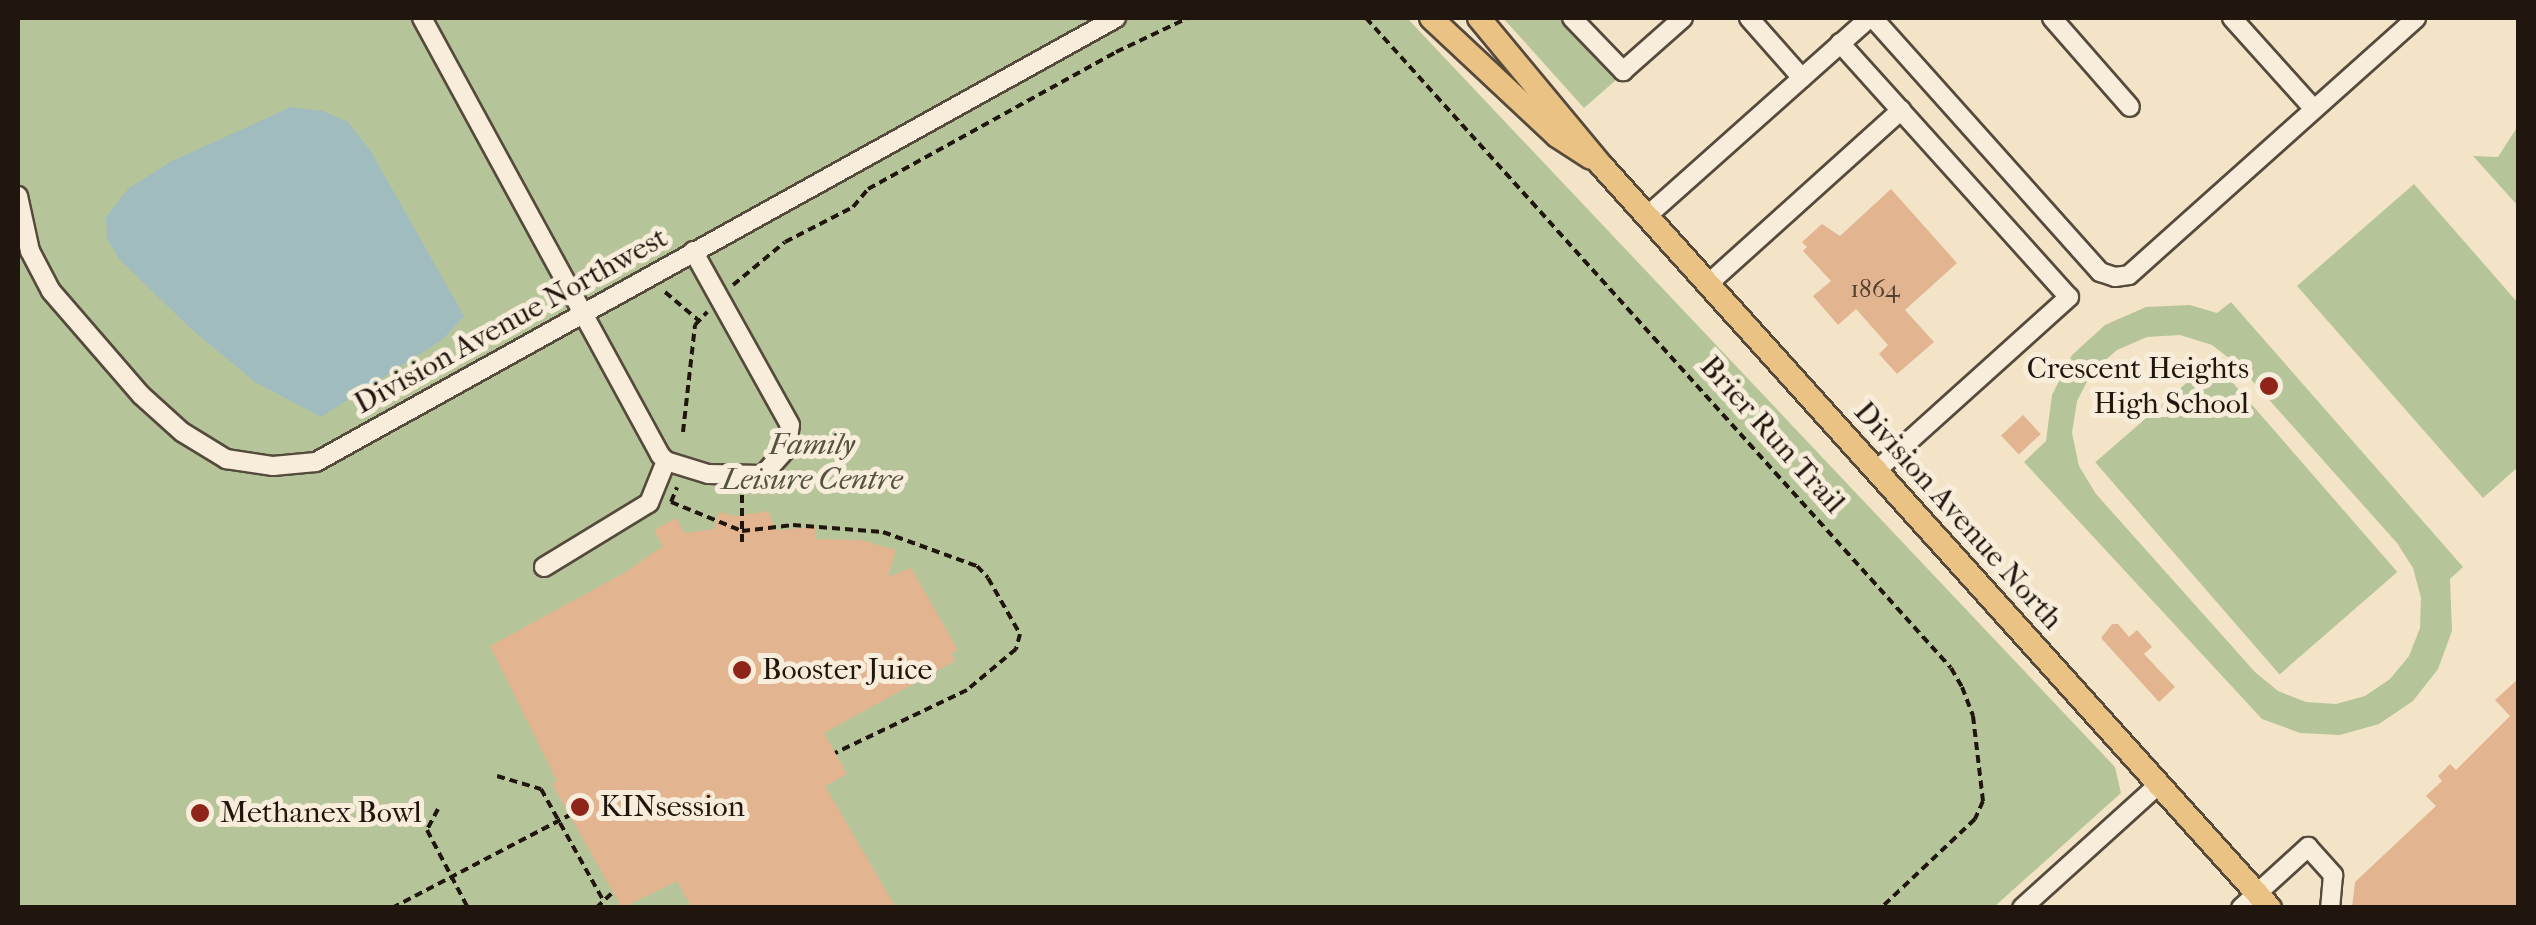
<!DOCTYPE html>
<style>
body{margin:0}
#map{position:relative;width:2536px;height:925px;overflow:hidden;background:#f4e4c7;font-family:"IM FELL French Canon",serif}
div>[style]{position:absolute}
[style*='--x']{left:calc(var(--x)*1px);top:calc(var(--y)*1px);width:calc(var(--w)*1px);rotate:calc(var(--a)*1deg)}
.green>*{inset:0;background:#b6c599;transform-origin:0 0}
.water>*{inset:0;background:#a0bcbf}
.building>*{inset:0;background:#e2b48f;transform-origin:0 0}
.path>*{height:4px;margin-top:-2px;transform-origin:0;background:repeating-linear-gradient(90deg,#20160e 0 8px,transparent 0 13px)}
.roads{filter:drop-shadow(2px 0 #554a3c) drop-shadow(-2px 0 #554a3c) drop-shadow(0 2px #554a3c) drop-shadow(0 -2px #554a3c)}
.minor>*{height:18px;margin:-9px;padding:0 9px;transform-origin:9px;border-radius:9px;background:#f8eddb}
.major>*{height:22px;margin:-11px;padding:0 11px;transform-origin:11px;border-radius:11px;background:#eac284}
.dots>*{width:28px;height:28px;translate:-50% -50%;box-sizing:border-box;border:5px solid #f8eddb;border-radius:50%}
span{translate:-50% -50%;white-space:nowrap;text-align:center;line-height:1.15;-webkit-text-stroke:10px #f8eddb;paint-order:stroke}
.number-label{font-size:25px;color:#503e2e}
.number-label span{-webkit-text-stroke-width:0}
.street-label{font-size:30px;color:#20160e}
.poi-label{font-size:30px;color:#20160e}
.right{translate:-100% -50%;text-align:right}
.left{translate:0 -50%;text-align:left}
.park-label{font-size:30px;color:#54533f;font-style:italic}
.frame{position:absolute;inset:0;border:20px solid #20160e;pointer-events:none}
</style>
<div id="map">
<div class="green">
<i style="clip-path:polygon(18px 18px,1407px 18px,2115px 767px,2121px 793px,1994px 907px,18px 907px)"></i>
<i style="clip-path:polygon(1503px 18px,1560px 18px,1616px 80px,1584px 108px)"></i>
<i style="clip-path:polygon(2518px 126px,2518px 206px,2473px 156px,2498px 157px)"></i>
<i style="clip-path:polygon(2414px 184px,2518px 303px,2518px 467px,2483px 498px,2297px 286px)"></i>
<i style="clip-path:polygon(evenodd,2231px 302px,2463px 567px,2450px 579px,2452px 631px,2438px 669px,2413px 701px,2379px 724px,2340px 735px,2300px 733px,2262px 719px,2024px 462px,2046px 441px,2052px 395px,2072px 355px,2105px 325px,2146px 307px,2190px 305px,2217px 313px,2231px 302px,2180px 335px,2212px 345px,2238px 365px,2397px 543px,2413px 568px,2421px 598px,2420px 628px,2409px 656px,2390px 679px,2365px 696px,2336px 704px,2306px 702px,2278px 691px,2255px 672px,2096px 494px,2079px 466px,2072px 433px,2077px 401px,2092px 372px,2117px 350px,2147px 337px,2180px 335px)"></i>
<i style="left:2213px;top:360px;width:281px;height:156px;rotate:49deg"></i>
</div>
<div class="water">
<i style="clip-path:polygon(291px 107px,323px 111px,348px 122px,370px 150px,464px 316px,442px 340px,321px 417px,255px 382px,190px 328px,120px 260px,107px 239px,106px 217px,128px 189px,170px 162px)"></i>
</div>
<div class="building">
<i style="clip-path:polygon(1891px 189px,1957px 263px,1905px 310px,1934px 342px,1897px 374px,1879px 354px,1888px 345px,1856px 309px,1838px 325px,1813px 296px,1831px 281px,1803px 251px,1807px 247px,1802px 242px,1822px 224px,1840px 236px)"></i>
<i style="left:2023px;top:415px;width:26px;height:30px;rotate:47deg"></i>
<i style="clip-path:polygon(768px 511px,776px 530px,815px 527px,815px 539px,861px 540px,896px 550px,888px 577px,911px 568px,958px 650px,951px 654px,955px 661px,824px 733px,847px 774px,825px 786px,896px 908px,692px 908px,677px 881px,622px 908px,552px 784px,557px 781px,490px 646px,624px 573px,663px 546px,654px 530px,676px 518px,684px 533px,714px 529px,719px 512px,736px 516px)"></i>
<i style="clip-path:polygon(2112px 624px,2118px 624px,2129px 637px,2137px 630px,2152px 647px,2144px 654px,2175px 687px,2159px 702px,2101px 638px)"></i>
<i style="clip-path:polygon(2518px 679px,2518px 908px,2352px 908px,2355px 882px,2436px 806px,2426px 796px,2442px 781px,2438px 776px,2450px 764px,2456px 770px,2510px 716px,2495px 700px)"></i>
</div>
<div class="path">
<i style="--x:1366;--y:18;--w:874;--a:48.01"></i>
<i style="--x:1951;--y:668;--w:22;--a:60"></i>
<i style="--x:1962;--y:687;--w:31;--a:69"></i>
<i style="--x:1973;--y:716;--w:86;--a:83.3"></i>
<i style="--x:1983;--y:801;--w:20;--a:114"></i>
<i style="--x:1975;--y:819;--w:129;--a:136.6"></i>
<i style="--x:733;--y:285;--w:67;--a:-39.6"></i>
<i style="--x:785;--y:242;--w:76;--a:-27.2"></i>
<i style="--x:853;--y:207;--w:23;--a:-50"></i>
<i style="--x:868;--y:189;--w:283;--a:-28.9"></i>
<i style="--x:1116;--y:52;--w:80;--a:-25.3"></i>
<i style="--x:665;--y:292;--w:43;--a:40.3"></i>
<i style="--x:683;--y:432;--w:108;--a:-83.6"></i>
<i style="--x:695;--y:325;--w:18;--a:-47"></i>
<i style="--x:671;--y:502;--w:77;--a:22.2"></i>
<i style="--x:742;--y:531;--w:51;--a:-6.7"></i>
<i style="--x:793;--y:525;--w:90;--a:4.4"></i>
<i style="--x:883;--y:532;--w:100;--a:19.9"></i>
<i style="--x:977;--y:566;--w:16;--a:47"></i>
<i style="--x:988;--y:578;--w:64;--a:60.3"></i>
<i style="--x:1020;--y:634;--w:16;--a:105"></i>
<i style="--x:1016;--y:649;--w:64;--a:140.1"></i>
<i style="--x:967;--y:690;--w:146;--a:154.5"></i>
<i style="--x:671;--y:502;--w:16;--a:-68"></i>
<i style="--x:742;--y:542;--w:50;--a:-90"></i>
<i style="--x:497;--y:776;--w:46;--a:16.5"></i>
<i style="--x:541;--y:789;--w:127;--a:60.8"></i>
<i style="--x:438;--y:809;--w:24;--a:118"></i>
<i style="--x:427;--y:830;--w:88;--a:62.3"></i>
<i style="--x:392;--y:908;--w:201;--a:-27.6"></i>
<i style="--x:596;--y:908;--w:23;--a:-43"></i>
</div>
<div class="roads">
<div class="minor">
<i style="--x:422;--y:18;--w:498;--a:61.4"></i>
<i style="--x:660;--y:455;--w:8;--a:45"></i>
<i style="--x:666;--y:461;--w:44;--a:17.2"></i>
<i style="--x:708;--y:474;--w:55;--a:1"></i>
<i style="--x:763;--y:475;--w:36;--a:-48"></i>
<i style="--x:787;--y:448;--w:23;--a:-83"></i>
<i style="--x:790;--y:425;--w:199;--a:-119.1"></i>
<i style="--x:1572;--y:18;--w:74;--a:46.1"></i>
<i style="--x:1623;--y:71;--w:80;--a:-41.5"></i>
<i style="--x:1749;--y:18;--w:80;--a:48.5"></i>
<i style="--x:1873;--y:18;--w:341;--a:48.2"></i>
<i style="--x:2100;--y:272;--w:16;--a:18"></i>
<i style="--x:2115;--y:277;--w:14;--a:-8"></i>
<i style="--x:2129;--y:275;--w:385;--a:-41.8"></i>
<i style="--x:2052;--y:18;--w:118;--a:48.8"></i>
<i style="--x:2232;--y:18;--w:122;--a:48"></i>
<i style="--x:1840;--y:43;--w:342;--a:48"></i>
<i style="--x:2069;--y:297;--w:260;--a:138"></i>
<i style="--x:18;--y:196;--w:56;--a:77.7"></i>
<i style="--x:30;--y:251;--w:45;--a:62.3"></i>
<i style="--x:51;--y:291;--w:138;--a:49.1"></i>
<i style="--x:141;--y:395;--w:55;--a:42.1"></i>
<i style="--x:182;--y:432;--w:52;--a:31.5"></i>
<i style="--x:226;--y:459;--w:48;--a:8.5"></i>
<i style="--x:273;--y:466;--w:43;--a:-5.3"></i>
<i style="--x:316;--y:462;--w:915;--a:-29.03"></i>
<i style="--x:1647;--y:216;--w:297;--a:-41.7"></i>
<i style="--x:1708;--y:284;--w:260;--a:-42"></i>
<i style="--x:544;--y:567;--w:123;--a:-31.4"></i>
<i style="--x:649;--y:503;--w:45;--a:-68"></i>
<i style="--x:2022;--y:908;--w:185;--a:-42.1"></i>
<i style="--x:2241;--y:908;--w:91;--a:-42.3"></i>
<i style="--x:2308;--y:847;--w:38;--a:48"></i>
<i style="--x:2333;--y:875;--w:33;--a:95"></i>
</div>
<div class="major">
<i style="--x:1431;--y:18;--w:173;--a:43.1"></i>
<i style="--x:1557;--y:136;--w:40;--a:32.9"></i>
<i style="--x:1479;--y:18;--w:192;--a:50.3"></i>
<i style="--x:1602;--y:166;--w:998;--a:48"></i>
</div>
</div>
<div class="dots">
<i style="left:2269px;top:386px;background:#8f2418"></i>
<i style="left:742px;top:670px;background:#8f2418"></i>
<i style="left:580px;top:807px;background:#8f2418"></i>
<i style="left:200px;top:813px;background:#8f2418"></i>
</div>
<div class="number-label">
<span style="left:1875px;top:289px">1864</span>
</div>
<div class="street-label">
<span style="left:511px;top:321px;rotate:-29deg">Division Avenue Northwest</span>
<span style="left:1772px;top:435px;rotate:48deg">Brier Run Trail</span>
<span style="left:1958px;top:516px;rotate:48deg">Division Avenue North</span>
</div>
<div class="poi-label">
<span class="right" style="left:2249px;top:386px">Crescent Heights<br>High School</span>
<span class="left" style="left:762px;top:670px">Booster Juice</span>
<span class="left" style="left:600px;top:807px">KINsession</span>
<span class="left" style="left:220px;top:813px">Methanex Bowl</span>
</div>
<div class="park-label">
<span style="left:812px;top:462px">Family<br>Leisure Centre</span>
</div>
<div class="frame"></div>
</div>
